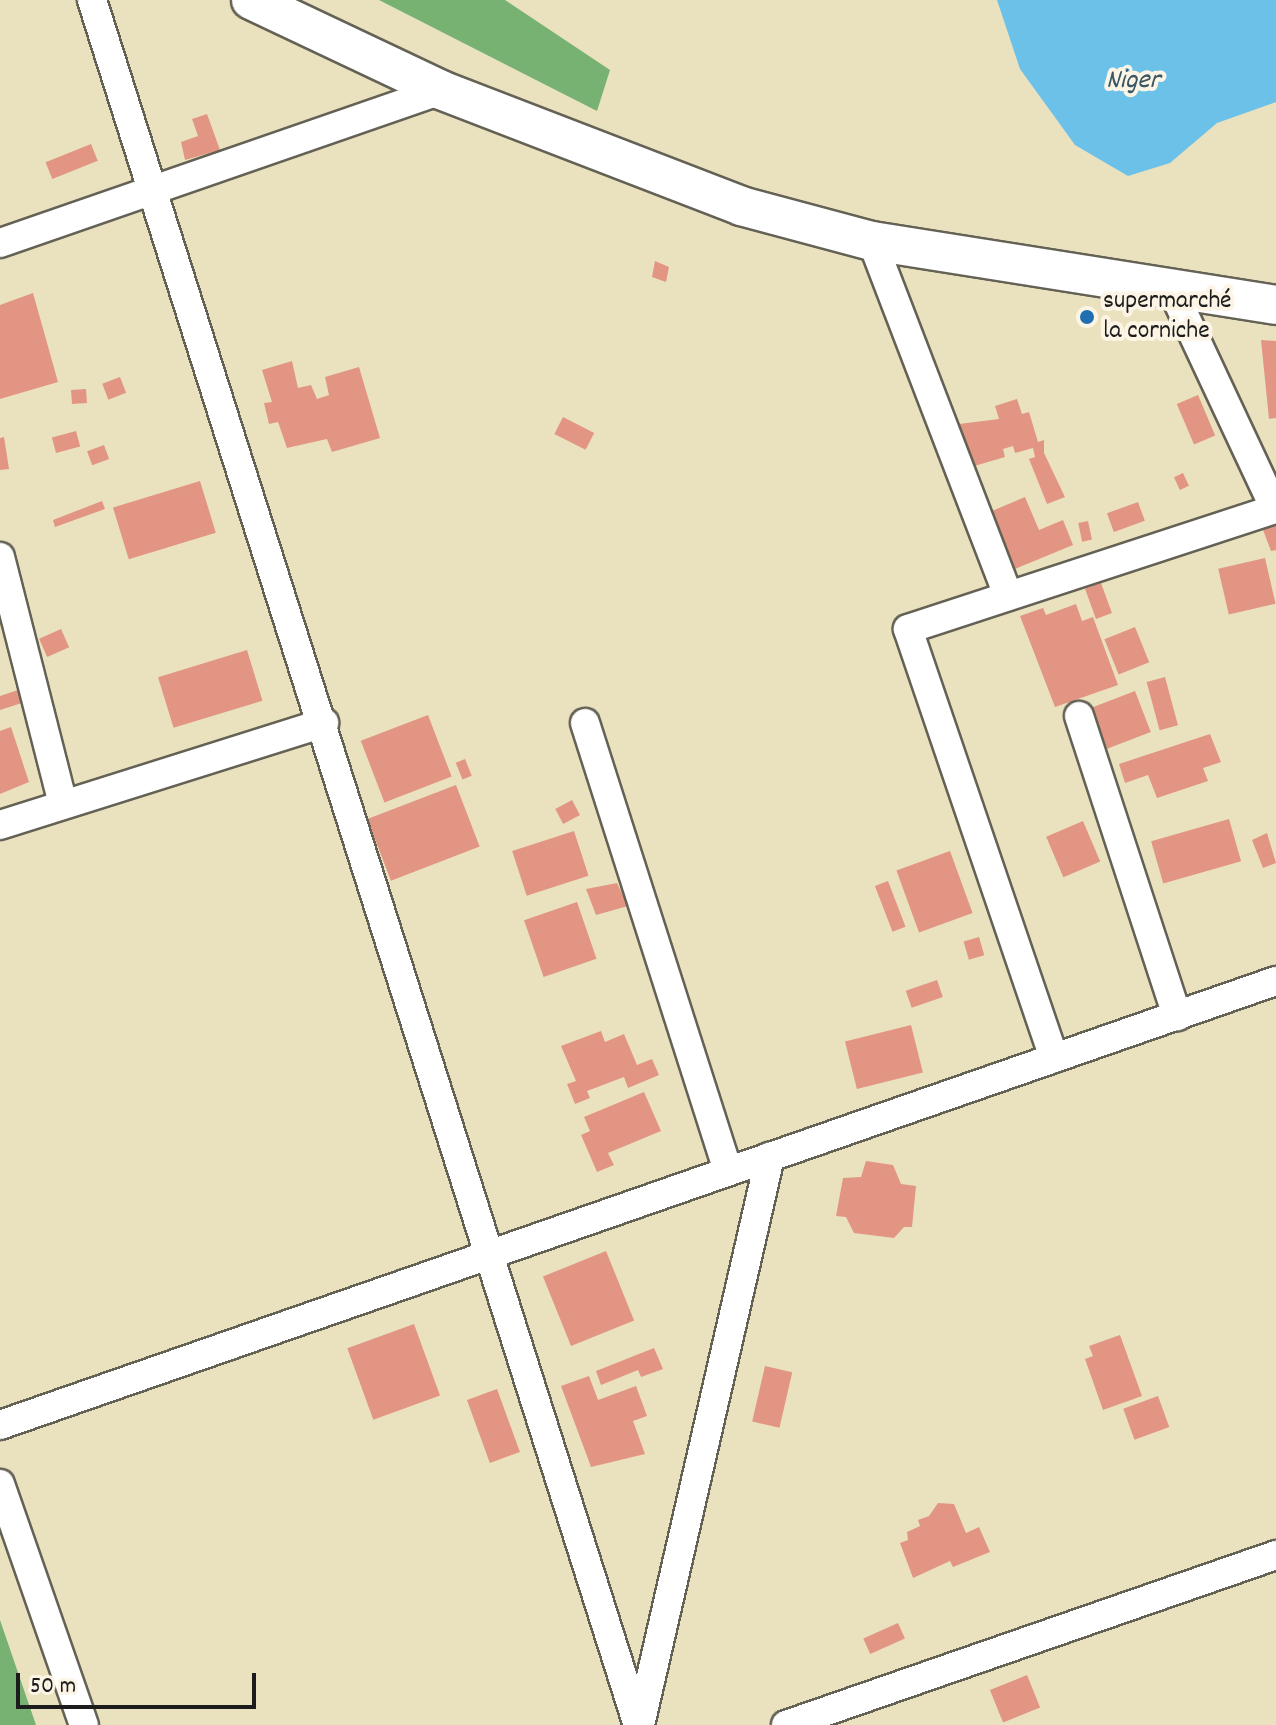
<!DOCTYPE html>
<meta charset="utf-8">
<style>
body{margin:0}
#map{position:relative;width:1276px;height:1725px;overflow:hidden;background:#eae2bf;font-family:Dekko,sans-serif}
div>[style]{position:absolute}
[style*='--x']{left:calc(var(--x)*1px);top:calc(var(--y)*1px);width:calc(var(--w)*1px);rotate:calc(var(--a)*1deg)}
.forest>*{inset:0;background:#77b272}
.water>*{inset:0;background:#6cc1e9}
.building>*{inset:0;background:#e29582;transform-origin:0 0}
.roads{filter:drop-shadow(2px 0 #646155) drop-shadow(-2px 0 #646155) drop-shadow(0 2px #646155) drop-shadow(0 -2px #646155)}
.street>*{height:28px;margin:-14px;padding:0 14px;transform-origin:14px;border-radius:14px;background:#fff}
.secondary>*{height:38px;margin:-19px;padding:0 19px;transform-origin:19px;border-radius:19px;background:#fff}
.dots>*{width:22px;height:22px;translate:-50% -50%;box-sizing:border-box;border:4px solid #fcf5e5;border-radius:50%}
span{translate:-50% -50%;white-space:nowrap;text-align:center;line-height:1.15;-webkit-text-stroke:8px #fcf5e5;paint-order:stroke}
.poi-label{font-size:26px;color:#1c1c1c}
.left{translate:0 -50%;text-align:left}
.water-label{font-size:28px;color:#385664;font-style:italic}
.scale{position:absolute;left:16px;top:1673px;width:240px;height:36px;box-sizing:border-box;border:4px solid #1c1c1c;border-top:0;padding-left:10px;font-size:24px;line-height:28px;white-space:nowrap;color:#1c1c1c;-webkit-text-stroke:6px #fcf5e5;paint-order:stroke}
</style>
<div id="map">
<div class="forest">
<i style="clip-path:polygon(379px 0,505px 0,610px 70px,597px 111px)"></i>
<i style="clip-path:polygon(0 1620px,36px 1725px,0 1725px)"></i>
</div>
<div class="water">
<i style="clip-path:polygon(997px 0,1276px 0,1276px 102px,1217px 123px,1170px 163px,1128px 176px,1075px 145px,1020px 69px)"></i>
</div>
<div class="building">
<i style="clip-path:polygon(207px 114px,220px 150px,185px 160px,181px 142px,198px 136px,192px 119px)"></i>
<i style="left:91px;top:144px;width:18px;height:49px;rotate:68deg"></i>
<i style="clip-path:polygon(655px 261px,669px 267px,666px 282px,652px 277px)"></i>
<i style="clip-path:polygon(33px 293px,58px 382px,0 399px,0 305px)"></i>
<i style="clip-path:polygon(1261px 340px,1276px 341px,1276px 418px,1269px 419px)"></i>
<i style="clip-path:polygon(292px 361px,298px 388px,311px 385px,317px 399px,329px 395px,325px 377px,359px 367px,380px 438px,332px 452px,327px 439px,287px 448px,278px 422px,269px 424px,264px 403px,272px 402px,262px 370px)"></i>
<i style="left:120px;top:377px;width:17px;height:19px;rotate:69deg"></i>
<i style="left:86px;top:389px;width:14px;height:15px;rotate:86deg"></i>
<i style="left:1198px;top:395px;width:44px;height:23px;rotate:67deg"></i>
<i style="clip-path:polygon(1017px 399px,1022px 414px,1029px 412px,1038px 442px,1044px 440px,1044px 453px,1065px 497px,1047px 504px,1029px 459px,1035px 457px,1033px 448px,1015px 453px,1013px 446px,1003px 449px,1005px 457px,964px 469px,951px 425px,999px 419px,995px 406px)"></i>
<i style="left:563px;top:417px;width:35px;height:19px;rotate:27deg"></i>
<i style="left:76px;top:431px;width:16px;height:25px;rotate:75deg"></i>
<i style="clip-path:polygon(4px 437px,9px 469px,0 470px,0 438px)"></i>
<i style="left:104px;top:445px;width:15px;height:18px;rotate:70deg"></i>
<i style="left:1183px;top:473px;width:14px;height:10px;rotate:65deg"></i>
<i style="left:200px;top:481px;width:54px;height:91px;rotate:73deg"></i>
<i style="clip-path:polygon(1025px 497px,1039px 530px,1063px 520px,1073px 545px,1015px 569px,992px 511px)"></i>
<i style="clip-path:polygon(102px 501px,105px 509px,55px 527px,53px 520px)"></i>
<i style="left:1138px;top:502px;width:20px;height:33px;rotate:70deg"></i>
<i style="clip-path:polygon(1276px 516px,1276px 550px,1271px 551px,1260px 522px)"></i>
<i style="left:1088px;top:521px;width:19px;height:10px;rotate:78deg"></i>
<i style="left:1265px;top:558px;width:47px;height:48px;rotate:77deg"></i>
<i style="left:1101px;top:583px;width:32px;height:17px;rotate:70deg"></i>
<i style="clip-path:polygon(1076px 604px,1082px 621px,1093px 617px,1118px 685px,1055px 707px,1020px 616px,1043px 608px,1046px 615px)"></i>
<i style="left:1135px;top:627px;width:38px;height:33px;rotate:68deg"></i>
<i style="left:61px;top:629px;width:20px;height:24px;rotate:66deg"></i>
<i style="left:247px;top:650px;width:53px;height:93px;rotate:73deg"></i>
<i style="left:1165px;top:677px;width:50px;height:19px;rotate:75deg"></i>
<i style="clip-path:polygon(21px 689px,25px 702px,0 710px,0 696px)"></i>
<i style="left:1135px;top:691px;width:44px;height:53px;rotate:69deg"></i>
<i style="left:428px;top:715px;width:66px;height:72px;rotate:69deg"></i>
<i style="clip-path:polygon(11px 727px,29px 782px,0 794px,0 731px)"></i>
<i style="clip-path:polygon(1210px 734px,1221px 762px,1203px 768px,1208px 781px,1157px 798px,1148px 775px,1125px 783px,1119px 764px)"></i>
<i style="left:465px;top:759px;width:18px;height:10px;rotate:68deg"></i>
<i style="left:456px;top:785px;width:66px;height:95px;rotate:69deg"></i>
<i style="left:572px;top:800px;width:17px;height:19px;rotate:62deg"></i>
<i style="left:1229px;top:819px;width:44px;height:81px;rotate:74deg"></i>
<i style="left:1083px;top:821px;width:44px;height:40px;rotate:67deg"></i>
<i style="left:574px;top:831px;width:47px;height:65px;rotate:72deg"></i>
<i style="clip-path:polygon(1267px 833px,1276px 863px,1263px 868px,1252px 840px)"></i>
<i style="left:950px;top:851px;width:66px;height:57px;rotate:70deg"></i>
<i style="left:888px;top:881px;width:49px;height:14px;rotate:69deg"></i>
<i style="clip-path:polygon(617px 883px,628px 906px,596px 915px,586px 889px)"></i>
<i style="left:577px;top:902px;width:60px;height:56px;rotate:71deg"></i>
<i style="left:979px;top:937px;width:19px;height:16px;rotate:74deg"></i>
<i style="left:937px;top:980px;width:18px;height:33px;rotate:71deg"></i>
<i style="left:911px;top:1025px;width:49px;height:68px;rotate:76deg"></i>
<i style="clip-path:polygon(601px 1031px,605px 1042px,624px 1034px,637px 1065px,652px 1059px,659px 1075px,628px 1088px,624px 1077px,587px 1091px,590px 1098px,575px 1104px,567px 1084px,576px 1081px,561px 1046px)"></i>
<i style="clip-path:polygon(644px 1092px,661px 1131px,608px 1153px,614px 1165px,597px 1172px,581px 1135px,590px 1131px,584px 1117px)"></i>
<i style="clip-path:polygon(866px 1161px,893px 1165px,901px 1184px,916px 1186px,912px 1227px,904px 1227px,894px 1238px,854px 1233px,846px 1217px,836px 1216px,843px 1178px,861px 1177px)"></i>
<i style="left:606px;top:1251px;width:75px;height:68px;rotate:68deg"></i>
<i style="left:414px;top:1324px;width:76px;height:71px;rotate:70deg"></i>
<i style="clip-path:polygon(1120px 1335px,1142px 1396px,1103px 1410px,1085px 1359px,1093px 1356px,1089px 1346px)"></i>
<i style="clip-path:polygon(654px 1348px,663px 1369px,641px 1377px,638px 1370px,601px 1385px,596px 1371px)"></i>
<i style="left:765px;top:1366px;width:28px;height:57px;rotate:13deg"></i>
<i style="clip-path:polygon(589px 1376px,598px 1400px,636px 1386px,647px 1416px,633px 1421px,645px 1454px,591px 1467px,561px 1386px)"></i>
<i style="left:497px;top:1389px;width:67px;height:32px;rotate:70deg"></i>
<i style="left:1158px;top:1396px;width:33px;height:37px;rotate:70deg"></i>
<i style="clip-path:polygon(938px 1503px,954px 1504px,966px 1533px,979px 1527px,990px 1552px,953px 1567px,950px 1561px,913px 1578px,900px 1543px,908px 1540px,907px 1532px,920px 1526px,918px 1520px,929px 1516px)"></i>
<i style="left:898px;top:1623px;width:17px;height:38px;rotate:66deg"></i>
<i style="left:1027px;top:1675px;width:35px;height:40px;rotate:68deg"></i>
</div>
<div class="roads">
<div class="street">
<i style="--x:92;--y:0;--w:1809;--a:72.44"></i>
<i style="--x:872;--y:241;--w:380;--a:69"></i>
<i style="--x:0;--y:243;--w:467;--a:-19.1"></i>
<i style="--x:0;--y:557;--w:255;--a:75.7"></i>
<i style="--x:1079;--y:716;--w:316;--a:71.9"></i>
<i style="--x:585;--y:723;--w:470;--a:72.3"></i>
<i style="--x:0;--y:825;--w:340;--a:-17.5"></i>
<i style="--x:1054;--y:1058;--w:453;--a:-108.8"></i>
<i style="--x:908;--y:629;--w:386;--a:-18.1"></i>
<i style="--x:1275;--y:509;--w:243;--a:-115.1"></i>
<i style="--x:0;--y:1425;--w:1351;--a:-19.19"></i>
<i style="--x:0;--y:1484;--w:255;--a:70.8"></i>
<i style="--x:640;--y:1725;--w:583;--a:-77.11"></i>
<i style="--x:786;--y:1725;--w:519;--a:-19.13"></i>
</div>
<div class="secondary">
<i style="--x:251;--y:0;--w:210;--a:25.3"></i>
<i style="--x:441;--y:90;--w:322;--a:21.1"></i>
<i style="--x:741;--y:206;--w:136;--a:15"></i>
<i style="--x:872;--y:241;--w:409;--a:9"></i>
</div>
</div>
<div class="dots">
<i style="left:1087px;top:317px;background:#1f6fb2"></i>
</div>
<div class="poi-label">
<span class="left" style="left:1103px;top:317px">supermarché<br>la corniche</span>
</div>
<div class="water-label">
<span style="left:1133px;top:82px">Niger</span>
</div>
<div class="scale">50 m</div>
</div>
